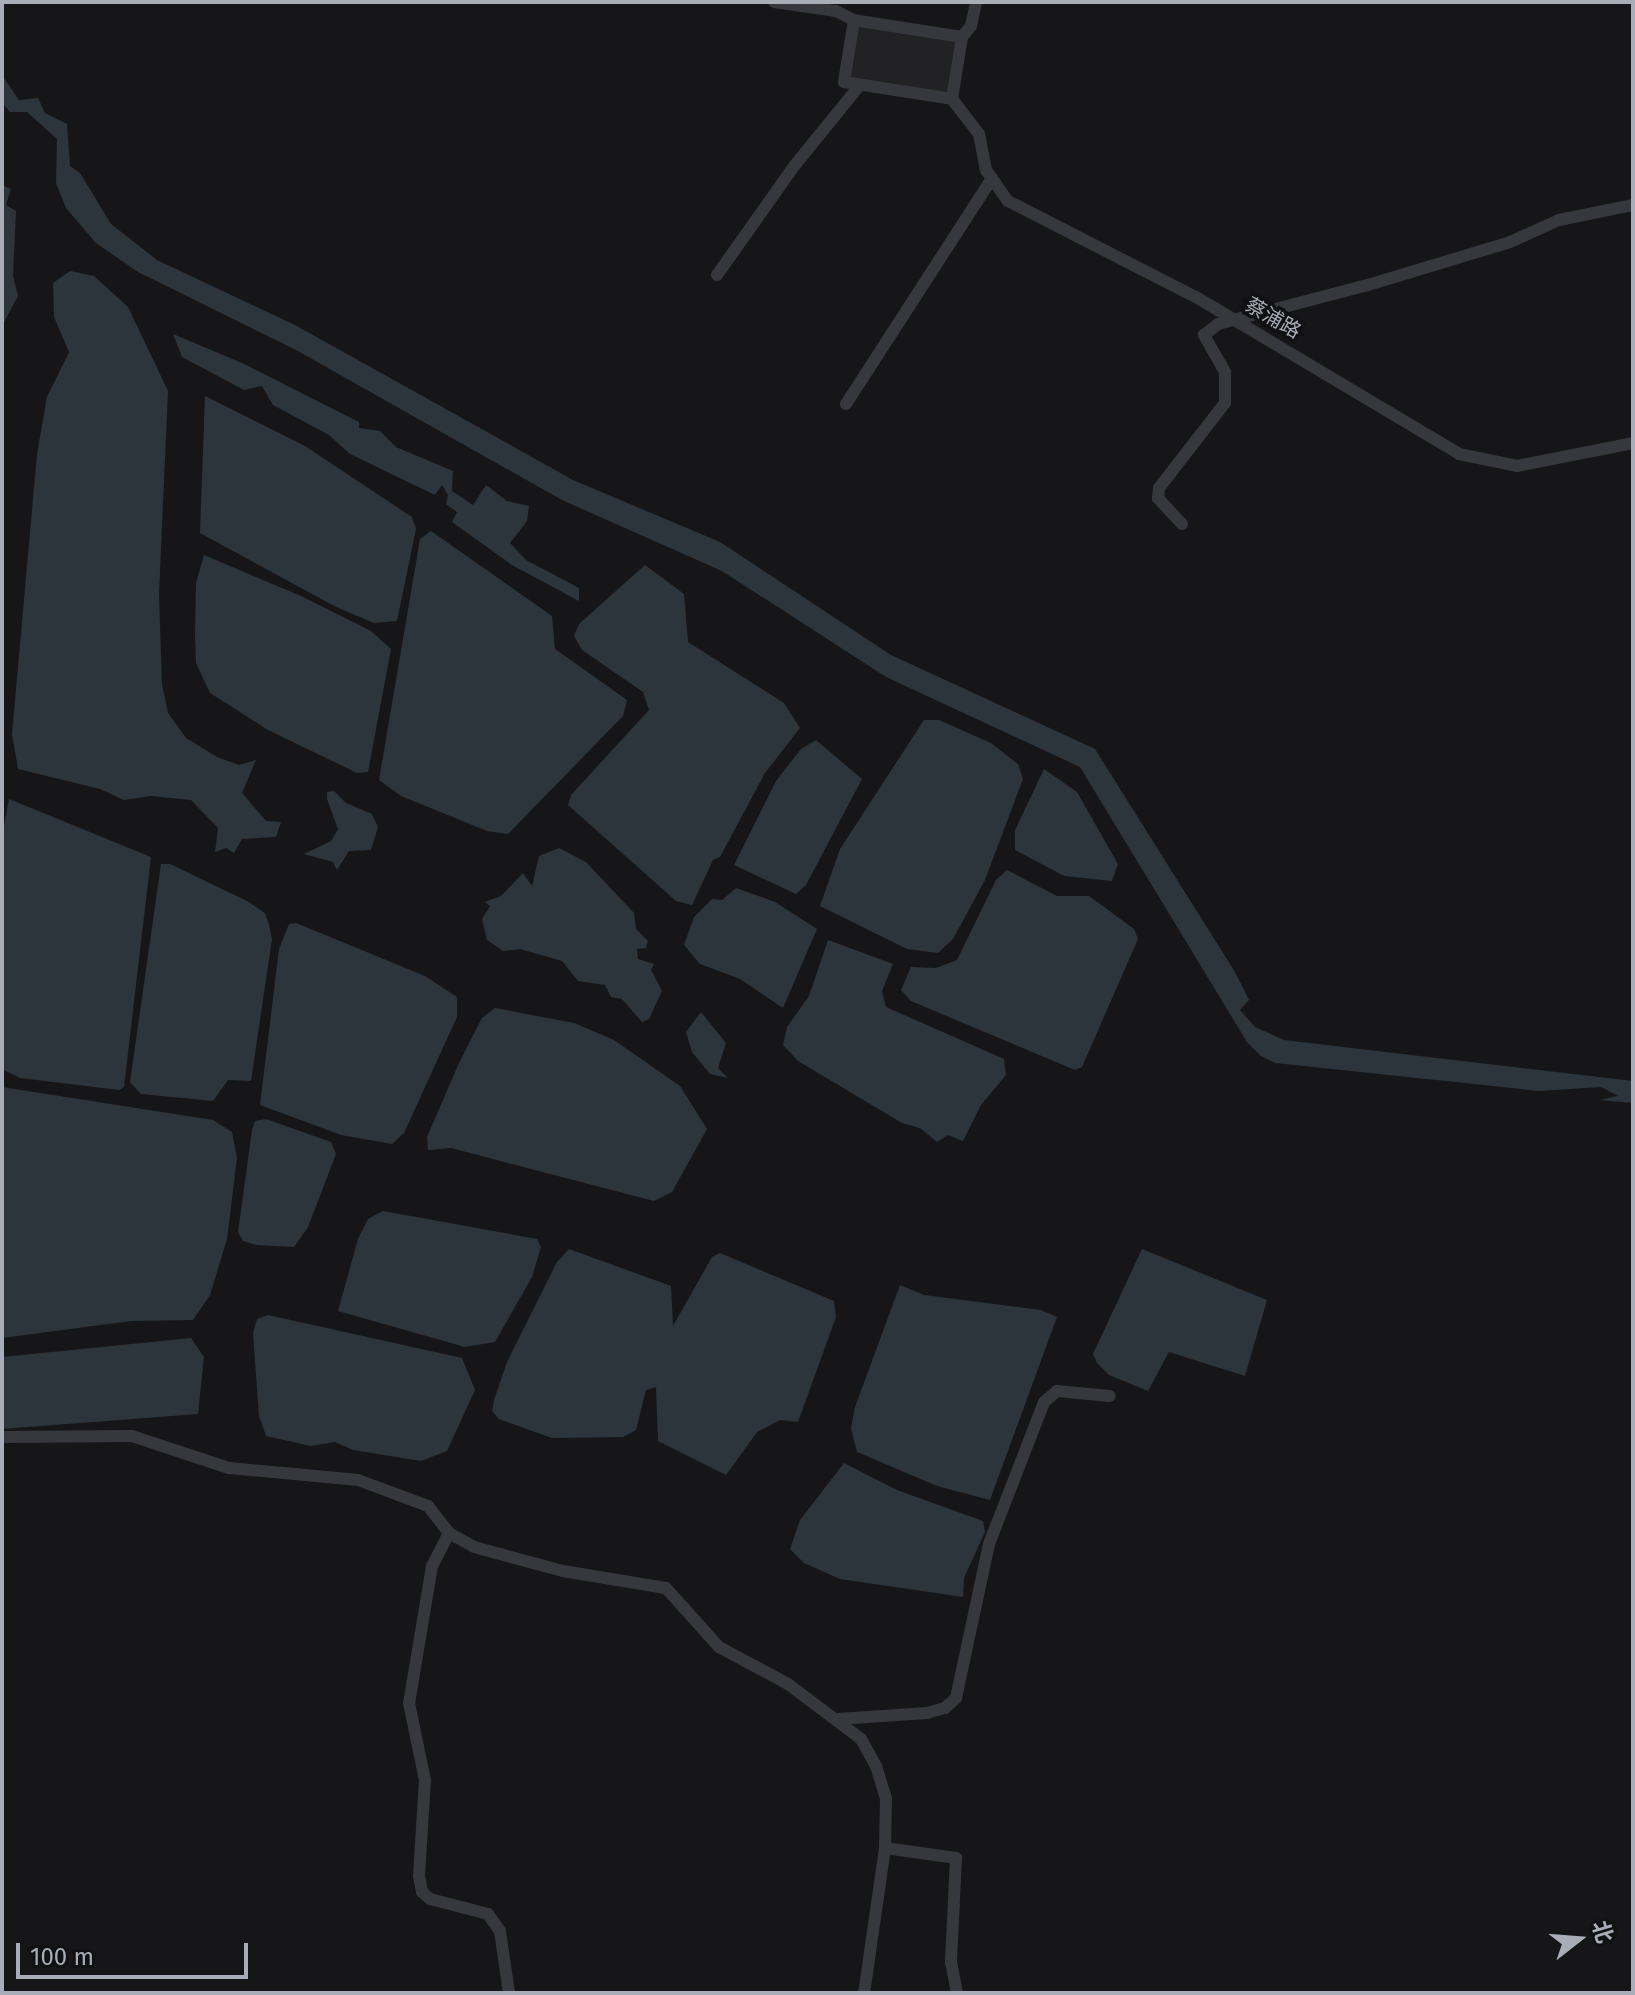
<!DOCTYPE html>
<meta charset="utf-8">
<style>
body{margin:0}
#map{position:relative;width:1635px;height:1995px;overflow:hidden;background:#161618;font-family:"Fira Sans","Noto Sans SC",sans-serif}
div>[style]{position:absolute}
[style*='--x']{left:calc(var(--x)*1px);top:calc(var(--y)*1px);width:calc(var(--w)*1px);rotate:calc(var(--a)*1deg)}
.built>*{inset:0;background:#222225;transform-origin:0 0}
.water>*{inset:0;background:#2c353c}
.minor>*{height:12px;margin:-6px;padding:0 6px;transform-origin:6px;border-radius:6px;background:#37383d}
span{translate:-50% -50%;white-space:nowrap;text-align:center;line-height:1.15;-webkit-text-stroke:7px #111113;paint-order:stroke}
.street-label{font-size:20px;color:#a8adb8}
.frame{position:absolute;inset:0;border:4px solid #a8adb8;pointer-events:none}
.north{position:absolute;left:1539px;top:1899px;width:80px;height:80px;-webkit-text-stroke:6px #111113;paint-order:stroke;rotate:73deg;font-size:22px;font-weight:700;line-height:32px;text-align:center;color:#a8adb8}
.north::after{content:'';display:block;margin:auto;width:28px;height:36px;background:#a8adb8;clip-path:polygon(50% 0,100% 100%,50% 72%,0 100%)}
.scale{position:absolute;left:16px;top:1943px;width:232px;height:36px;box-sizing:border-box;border:4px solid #a8adb8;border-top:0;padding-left:10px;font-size:24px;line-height:28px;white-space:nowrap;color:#a8adb8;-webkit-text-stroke:6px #111113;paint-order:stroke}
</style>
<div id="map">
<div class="built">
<i style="left:854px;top:20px;width:109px;height:63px;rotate:9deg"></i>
</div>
<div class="water">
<i style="clip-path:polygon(2px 75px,19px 100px,38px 98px,45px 113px,67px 124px,70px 166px,80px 173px,111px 224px,157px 260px,295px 325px,573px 480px,720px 542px,891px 655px,1095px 749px,1235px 972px,1249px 1000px,1240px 1010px,1255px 1027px,1284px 1040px,1633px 1081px,1633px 1103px,1600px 1100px,1618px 1096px,1601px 1087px,1539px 1091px,1275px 1063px,1261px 1056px,1247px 1042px,1080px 767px,886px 677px,722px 571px,562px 500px,296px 350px,138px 272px,96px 243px,66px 208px,56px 183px,57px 139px,27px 112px,10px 112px,2px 103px)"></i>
<i style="clip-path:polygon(2px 185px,11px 189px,6px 205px,16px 211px,13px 276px,18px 296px,2px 326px)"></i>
<i style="clip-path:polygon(70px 271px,94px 276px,128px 307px,168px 391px,159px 594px,162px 684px,168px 713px,186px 738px,217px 757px,239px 765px,256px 760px,242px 793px,266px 821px,281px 822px,276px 837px,242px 839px,234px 853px,226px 848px,215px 852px,218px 828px,191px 800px,151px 796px,124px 800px,100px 789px,18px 769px,12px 734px,37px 454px,47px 397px,69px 352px,54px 317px,53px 283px)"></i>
<i style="clip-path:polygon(173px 334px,242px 363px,359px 422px,359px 428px,380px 431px,396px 447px,453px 471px,452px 491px,473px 505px,486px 485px,507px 501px,529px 506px,527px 521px,510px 543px,526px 560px,579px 588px,579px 601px,512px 565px,452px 522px,457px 512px,446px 504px,448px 495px,442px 485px,435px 495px,350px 454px,329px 435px,273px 405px,262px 386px,244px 390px,182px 357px)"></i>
<i style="clip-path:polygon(205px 396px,305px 446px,412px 517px,416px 529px,397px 621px,374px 623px,336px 607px,200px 533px)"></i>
<i style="clip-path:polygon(431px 531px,552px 616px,555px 649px,627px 700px,623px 716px,508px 834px,487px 831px,401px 796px,379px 780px,420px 539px)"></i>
<i style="clip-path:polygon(204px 555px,301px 596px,371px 631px,391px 649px,368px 772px,357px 773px,268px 730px,210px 693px,196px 663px,195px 637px,196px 583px)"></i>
<i style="clip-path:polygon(645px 565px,684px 594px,688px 642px,784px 703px,800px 728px,765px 773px,720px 857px,713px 860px,692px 905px,676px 901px,568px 805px,571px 795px,649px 710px,643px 692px,582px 650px,574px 636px,579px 624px)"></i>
<i style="clip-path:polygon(924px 720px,939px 720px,991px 743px,1018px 764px,1023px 779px,985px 880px,953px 939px,938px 953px,907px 949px,820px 906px,840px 849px)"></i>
<i style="clip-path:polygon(816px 740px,862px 779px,806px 885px,796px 894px,734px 865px,776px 781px,801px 749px)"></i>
<i style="clip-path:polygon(1044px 769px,1077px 792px,1118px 864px,1112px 881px,1064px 876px,1015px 850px,1015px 830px)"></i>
<i style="clip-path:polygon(334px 791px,346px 803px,372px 814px,378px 827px,371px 850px,349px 851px,337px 870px,333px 862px,304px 854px,331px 841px,338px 829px,327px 799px,327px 792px)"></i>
<i style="clip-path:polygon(9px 799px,151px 857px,124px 1087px,119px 1090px,20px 1078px,2px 1069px,2px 837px)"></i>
<i style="clip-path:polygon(559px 848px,586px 862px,634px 913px,636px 929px,648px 941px,646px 948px,637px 949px,638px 959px,654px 964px,651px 970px,662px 991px,649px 1019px,642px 1022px,622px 999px,611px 997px,605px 985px,578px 981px,562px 961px,520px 949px,503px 951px,487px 940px,482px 919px,490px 906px,485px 902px,501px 896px,523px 873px,532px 886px,539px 856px)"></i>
<i style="clip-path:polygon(161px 864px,170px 864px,247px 901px,265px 913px,269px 925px,272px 939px,251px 1081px,228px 1080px,213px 1101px,141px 1094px,130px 1082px)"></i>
<i style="clip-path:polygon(1007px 870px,1057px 896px,1089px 896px,1134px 929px,1138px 939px,1082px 1067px,1075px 1070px,911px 1001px,901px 990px,911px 967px,936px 968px,957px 960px,996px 880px)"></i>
<i style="clip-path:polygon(736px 888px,775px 902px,817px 929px,783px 1008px,740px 979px,700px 964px,684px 945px,694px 917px,712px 899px,722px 900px)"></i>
<i style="clip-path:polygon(296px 923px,425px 976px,457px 997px,457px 1017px,404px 1133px,392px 1144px,341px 1135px,260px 1105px,279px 949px,289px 924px)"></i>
<i style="clip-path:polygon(828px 940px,893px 964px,882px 991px,886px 1007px,1004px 1059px,1006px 1075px,981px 1105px,963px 1141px,948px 1135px,937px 1142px,920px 1128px,902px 1123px,798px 1061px,783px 1045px,787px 1027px,809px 996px)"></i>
<i style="clip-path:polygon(495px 1008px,574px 1023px,614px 1040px,680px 1086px,707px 1129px,672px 1192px,654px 1201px,451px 1148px,428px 1150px,427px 1137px,459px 1063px,482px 1018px)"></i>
<i style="clip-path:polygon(701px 1012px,726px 1043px,718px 1068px,728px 1078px,710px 1074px,692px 1052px,686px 1032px)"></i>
<i style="clip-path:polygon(2px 1087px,213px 1120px,232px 1132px,237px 1158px,227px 1239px,210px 1295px,193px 1320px,131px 1321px,2px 1338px)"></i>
<i style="clip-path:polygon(266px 1119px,331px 1142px,336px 1154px,308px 1227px,294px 1247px,256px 1245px,243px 1241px,238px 1232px,252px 1130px,255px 1121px)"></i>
<i style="clip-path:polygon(383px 1211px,537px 1239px,541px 1247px,532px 1277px,495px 1342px,465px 1347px,338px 1311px,358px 1239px,368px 1219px)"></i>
<i style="clip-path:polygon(569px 1249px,671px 1286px,673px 1326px,712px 1257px,720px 1253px,834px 1301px,836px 1317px,798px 1422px,780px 1420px,757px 1432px,726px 1475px,658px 1441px,656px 1387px,646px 1390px,636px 1430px,623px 1437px,552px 1438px,499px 1419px,492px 1411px,494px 1400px,507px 1362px,557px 1262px)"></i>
<i style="clip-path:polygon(1142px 1249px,1267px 1300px,1245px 1376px,1169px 1352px,1148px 1391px,1109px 1375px,1097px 1363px,1093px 1354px)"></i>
<i style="clip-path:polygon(900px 1285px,924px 1295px,1041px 1310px,1057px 1317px,990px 1500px,937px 1486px,857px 1452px,851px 1428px,855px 1407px)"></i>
<i style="clip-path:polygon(268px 1315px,462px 1358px,475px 1390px,447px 1451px,421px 1461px,353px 1450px,335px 1442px,311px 1446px,266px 1436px,259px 1416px,253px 1333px,257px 1319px)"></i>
<i style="clip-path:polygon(191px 1338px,204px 1357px,198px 1414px,2px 1429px,2px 1357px)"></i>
<i style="clip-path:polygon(844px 1463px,897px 1490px,983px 1521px,985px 1532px,964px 1578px,963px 1597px,840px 1579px,804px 1563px,790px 1549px,800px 1520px)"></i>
</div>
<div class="minor">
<i style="--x:774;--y:2;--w:63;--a:8.3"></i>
<i style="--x:836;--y:11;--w:20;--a:27"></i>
<i style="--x:962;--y:37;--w:109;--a:-171.1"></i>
<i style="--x:854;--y:20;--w:63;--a:99.2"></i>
<i style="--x:844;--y:82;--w:109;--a:8.9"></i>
<i style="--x:952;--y:99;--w:63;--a:-80.8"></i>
<i style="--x:962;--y:37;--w:14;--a:-51"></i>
<i style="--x:971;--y:26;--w:25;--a:-78"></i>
<i style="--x:952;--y:99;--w:44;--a:52.4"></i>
<i style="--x:979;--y:134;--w:37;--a:79"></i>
<i style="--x:986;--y:170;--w:38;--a:55"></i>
<i style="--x:1008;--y:201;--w:211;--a:27.1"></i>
<i style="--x:1196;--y:297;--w:306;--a:30.8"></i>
<i style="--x:1459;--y:454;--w:59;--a:11.7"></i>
<i style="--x:1517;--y:466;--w:118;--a:-11.2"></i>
<i style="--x:717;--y:275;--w:135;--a:-54.7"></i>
<i style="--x:795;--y:165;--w:103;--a:-50.9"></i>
<i style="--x:846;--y:404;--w:269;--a:-57.1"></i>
<i style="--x:1182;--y:524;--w:35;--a:-133"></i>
<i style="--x:1158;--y:498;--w:10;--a:-84"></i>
<i style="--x:1159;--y:488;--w:108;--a:-52.2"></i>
<i style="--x:1225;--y:403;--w:31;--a:-90"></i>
<i style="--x:1225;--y:372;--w:43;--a:-119.6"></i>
<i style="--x:1204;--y:335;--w:18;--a:-38"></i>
<i style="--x:1218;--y:324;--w:155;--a:-14.6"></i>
<i style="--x:1368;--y:285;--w:148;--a:-16.8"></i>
<i style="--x:1510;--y:242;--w:54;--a:-24.2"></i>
<i style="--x:1559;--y:220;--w:76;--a:-11.5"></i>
<i style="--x:2;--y:1437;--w:130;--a:-0.4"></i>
<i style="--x:132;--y:1436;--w:102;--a:18.3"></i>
<i style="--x:229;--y:1468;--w:130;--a:5.3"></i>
<i style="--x:358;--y:1480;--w:75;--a:20.4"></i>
<i style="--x:428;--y:1506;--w:34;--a:52"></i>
<i style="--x:449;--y:1533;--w:29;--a:29"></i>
<i style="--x:474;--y:1547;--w:92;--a:15.1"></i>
<i style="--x:563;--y:1571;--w:104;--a:9.4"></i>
<i style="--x:666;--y:1588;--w:79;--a:48.1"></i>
<i style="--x:719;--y:1647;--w:78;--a:28.2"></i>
<i style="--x:788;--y:1684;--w:91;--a:37"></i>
<i style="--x:861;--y:1739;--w:31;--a:61"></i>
<i style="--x:876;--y:1766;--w:34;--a:73"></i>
<i style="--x:886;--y:1799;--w:49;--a:91.2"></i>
<i style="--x:885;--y:1848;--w:147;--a:98.2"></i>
<i style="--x:449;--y:1533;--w:37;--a:117"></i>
<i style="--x:432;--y:1566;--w:139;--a:99.5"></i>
<i style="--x:409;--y:1703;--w:79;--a:78.3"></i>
<i style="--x:425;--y:1780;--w:96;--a:93.6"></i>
<i style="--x:419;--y:1876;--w:16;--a:79"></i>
<i style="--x:422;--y:1892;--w:11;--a:41"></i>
<i style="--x:430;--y:1899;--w:60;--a:14.5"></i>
<i style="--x:488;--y:1914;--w:21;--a:55"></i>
<i style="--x:500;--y:1931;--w:63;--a:81.7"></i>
<i style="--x:838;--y:1719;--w:89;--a:-3.9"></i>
<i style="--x:927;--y:1713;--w:19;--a:-16"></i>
<i style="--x:945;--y:1708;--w:15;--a:-42"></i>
<i style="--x:956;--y:1698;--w:157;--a:-77.9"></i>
<i style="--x:989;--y:1544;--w:152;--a:-68.8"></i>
<i style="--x:1044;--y:1402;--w:17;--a:-40"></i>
<i style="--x:1057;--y:1391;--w:53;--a:5.4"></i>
<i style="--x:885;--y:1848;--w:72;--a:8"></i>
<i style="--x:956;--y:1858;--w:104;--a:92.8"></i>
<i style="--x:951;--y:1962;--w:32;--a:79"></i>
</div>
<div class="street-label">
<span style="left:1273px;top:318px;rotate:30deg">蔡浦路</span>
</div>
<div class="frame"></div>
<div class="north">北</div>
<div class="scale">100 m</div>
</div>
